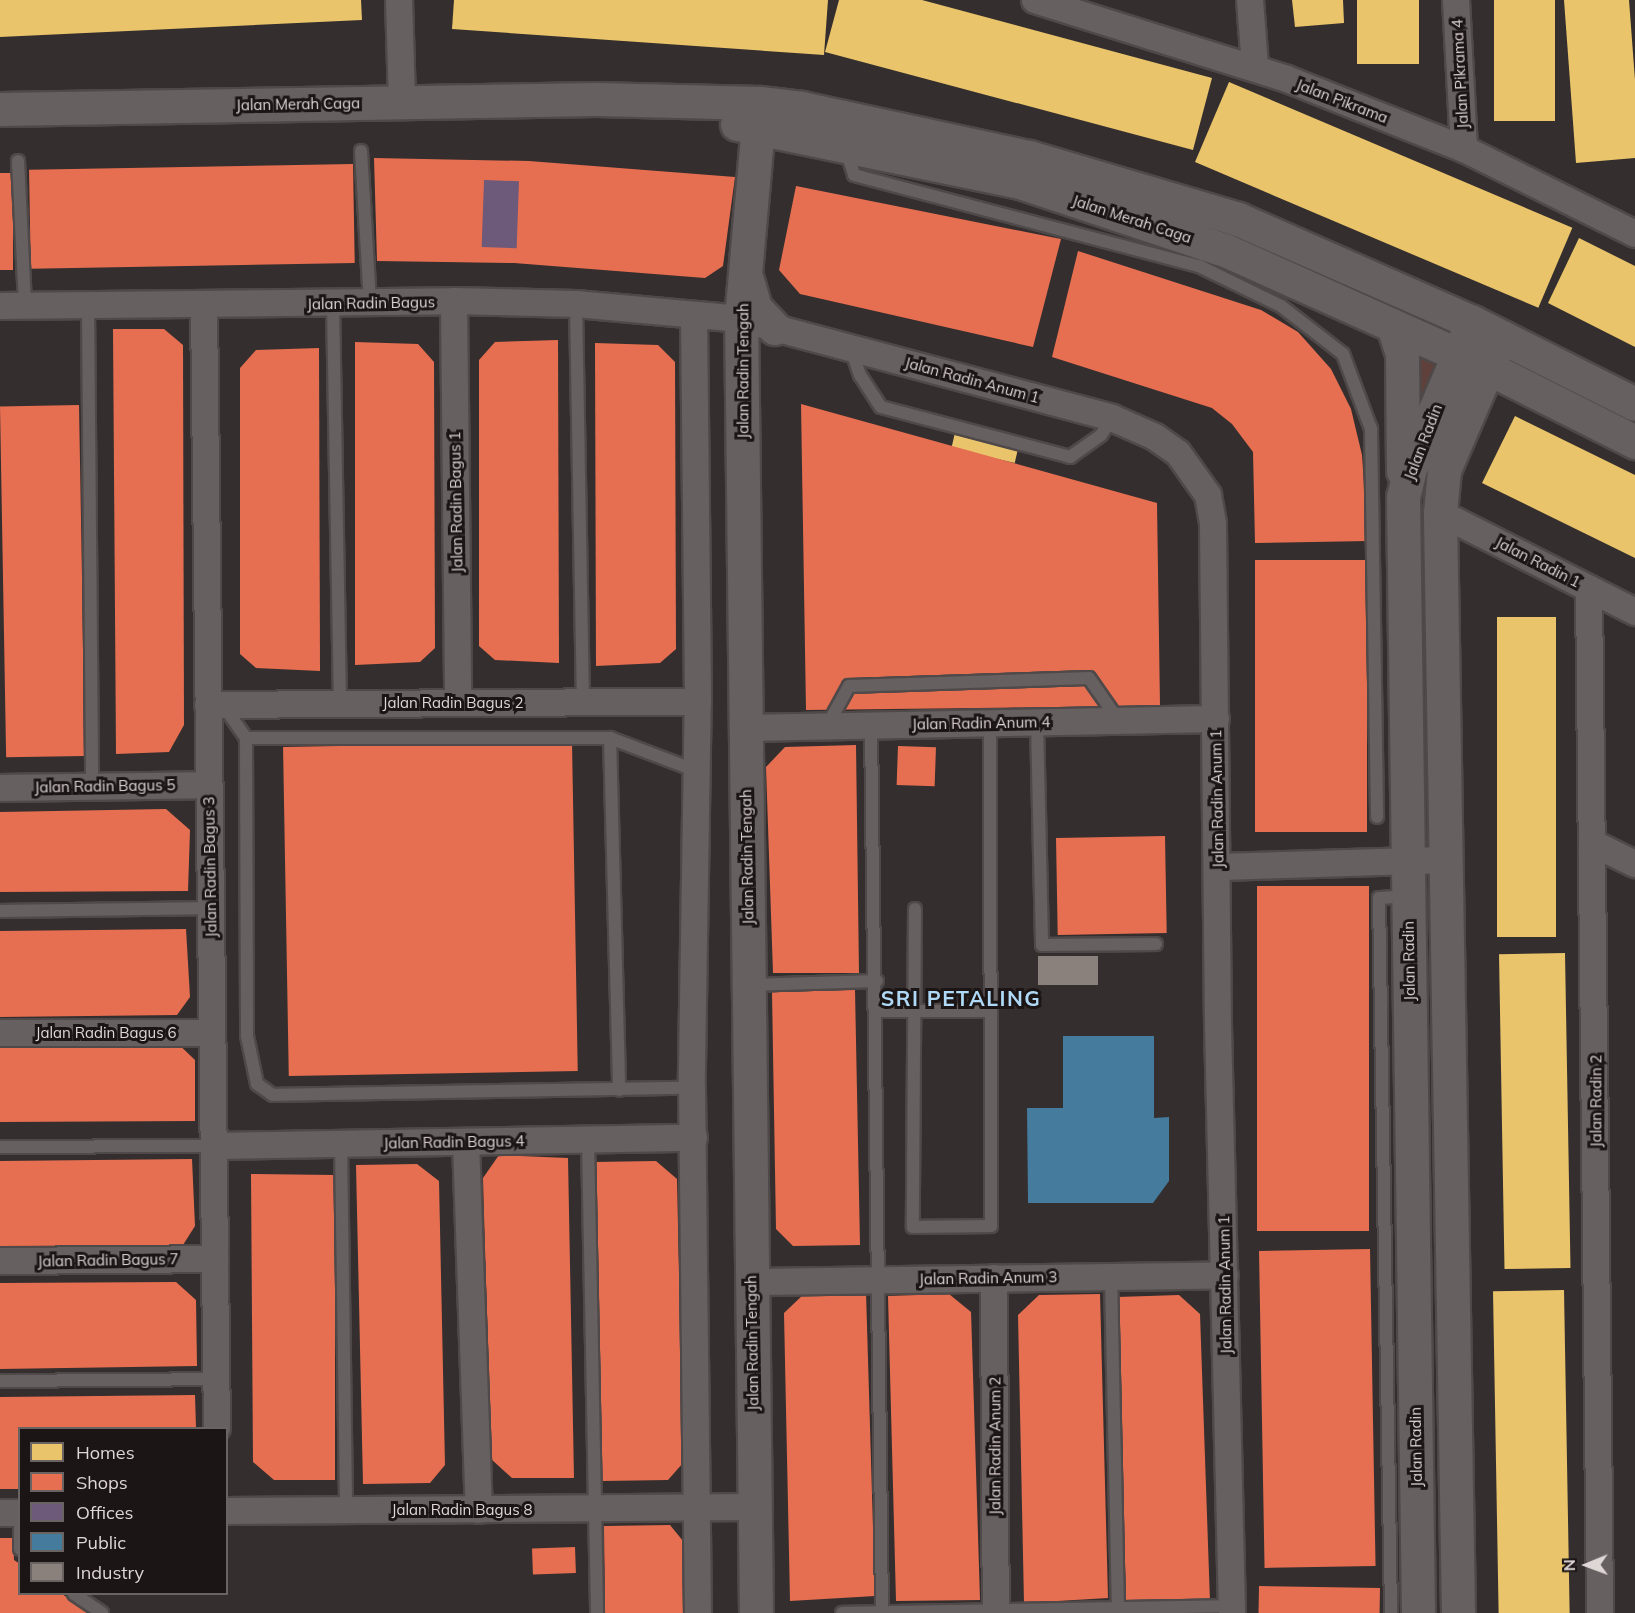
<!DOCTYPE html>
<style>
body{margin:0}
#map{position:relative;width:1635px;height:1613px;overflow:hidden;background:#342e2e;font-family:Mulish,sans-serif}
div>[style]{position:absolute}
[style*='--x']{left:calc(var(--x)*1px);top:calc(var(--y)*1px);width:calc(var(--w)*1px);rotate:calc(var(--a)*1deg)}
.green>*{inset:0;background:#5f403b}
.homes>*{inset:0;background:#e9c46a;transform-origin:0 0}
.shops>*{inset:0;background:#e76f51;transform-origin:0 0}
.offices>*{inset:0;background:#6d597a;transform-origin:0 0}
.public>*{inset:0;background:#457b9d}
.industry>*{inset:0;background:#8a817c;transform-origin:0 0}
.roads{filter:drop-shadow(2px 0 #4f4949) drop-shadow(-2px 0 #4f4949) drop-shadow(0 2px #4f4949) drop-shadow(0 -2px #4f4949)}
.lane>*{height:12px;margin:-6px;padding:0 6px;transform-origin:6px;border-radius:6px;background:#666160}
.street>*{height:26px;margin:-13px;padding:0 13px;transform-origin:13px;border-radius:13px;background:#666160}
.secondary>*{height:33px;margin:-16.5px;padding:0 16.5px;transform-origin:16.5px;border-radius:16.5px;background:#666160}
span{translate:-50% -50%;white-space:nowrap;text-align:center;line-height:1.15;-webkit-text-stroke:6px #1b1615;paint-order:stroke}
.street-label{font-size:15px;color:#dfd7d6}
.district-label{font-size:21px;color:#b0d9f7;font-weight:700;letter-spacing:1.5px}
.legend{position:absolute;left:18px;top:1427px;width:210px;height:168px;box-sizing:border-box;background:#1b1615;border:2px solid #696362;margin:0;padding:8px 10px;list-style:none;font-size:18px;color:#dfd7d6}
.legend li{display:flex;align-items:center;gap:12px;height:30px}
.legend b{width:30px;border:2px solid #696362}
.north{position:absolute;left:1557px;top:1535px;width:60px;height:60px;-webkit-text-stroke:4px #1b1615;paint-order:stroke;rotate:269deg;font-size:16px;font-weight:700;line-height:24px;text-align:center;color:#dfd7d6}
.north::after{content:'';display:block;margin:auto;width:21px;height:27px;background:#dfd7d6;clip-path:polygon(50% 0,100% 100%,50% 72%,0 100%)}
</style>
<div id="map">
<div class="green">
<i style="clip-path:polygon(1416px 344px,1452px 358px,1419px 433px)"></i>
</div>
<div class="homes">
<i style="clip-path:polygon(0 0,361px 0,362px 20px,0 37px)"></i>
<i style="clip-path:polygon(454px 0,828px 0,824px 55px,452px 29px)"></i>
<i style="clip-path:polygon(839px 0,922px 0,1212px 78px,1193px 150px,825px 52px)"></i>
<i style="clip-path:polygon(1292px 0,1343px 0,1344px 23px,1295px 27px)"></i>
<i style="left:1357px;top:0;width:62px;height:64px"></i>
<i style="left:1494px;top:0;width:61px;height:121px"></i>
<i style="clip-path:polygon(1564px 0,1629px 0,1635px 80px,1635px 158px,1576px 163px)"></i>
<i style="left:1229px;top:82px;width:373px;height:87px;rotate:23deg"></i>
<i style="clip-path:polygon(1579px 238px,1635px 266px,1635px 347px,1548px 303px)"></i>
<i style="clip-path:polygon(1515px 416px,1635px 475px,1635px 558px,1482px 483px)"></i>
<i style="left:957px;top:424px;width:65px;height:25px;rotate:13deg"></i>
<i style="left:1497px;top:617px;width:59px;height:320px"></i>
<i style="left:1565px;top:953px;width:315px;height:66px;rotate:89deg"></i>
<i style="left:1564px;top:1290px;width:323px;height:71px;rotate:89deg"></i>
</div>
<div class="shops">
<i style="clip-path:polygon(374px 158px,529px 161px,735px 177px,723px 266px,705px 278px,514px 263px,377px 261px)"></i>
<i style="left:353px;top:164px;width:99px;height:324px;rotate:89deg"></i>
<i style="left:0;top:173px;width:13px;height:97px"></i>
<i style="clip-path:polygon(796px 186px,1061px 239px,1033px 347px,800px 294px,779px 270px)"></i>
<i style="clip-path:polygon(1078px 251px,1261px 310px,1298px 332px,1331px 369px,1351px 409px,1362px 455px,1368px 541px,1255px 543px,1253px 452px,1232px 424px,1212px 408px,1052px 357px)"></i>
<i style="clip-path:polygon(113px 329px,164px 329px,183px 345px,184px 725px,169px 752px,116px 754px)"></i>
<i style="clip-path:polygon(558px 340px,559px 663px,495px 660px,479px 646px,479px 360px,495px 342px)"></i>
<i style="clip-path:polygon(355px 342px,418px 344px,434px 362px,435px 648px,420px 662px,355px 665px)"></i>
<i style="clip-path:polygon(595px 343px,658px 345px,675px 362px,676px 649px,660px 663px,596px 666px)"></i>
<i style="clip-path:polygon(319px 348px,320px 671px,256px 668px,240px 654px,240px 368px,256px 350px)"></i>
<i style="clip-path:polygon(801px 404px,1157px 503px,1160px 706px,806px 710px)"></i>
<i style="left:79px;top:405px;width:351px;height:79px;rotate:89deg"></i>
<i style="left:1255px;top:560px;width:112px;height:272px"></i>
<i style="left:572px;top:742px;width:329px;height:289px;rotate:89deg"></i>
<i style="clip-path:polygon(856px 745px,859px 973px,773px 973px,766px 767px,785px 747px)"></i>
<i style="left:898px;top:746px;width:38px;height:39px;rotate:2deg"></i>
<i style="clip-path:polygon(166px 809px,190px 830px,188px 891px,0 892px,0 812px)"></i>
<i style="left:1165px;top:836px;width:97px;height:109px;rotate:89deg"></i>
<i style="left:1369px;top:886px;width:345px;height:112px;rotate:90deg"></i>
<i style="clip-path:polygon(186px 929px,190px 997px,177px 1015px,0 1017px,0 931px)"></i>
<i style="clip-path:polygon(855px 990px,860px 1245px,793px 1246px,776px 1229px,772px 992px)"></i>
<i style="clip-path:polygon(172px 1038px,195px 1060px,195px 1121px,0 1122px,0 1041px)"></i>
<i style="clip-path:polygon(499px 1155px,568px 1158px,574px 1478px,512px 1478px,491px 1459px,483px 1178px)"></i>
<i style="clip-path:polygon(192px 1159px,195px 1226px,183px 1245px,0 1246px,0 1161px)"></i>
<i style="clip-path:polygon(656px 1161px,677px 1179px,683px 1463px,668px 1480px,602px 1481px,594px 1162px)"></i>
<i style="clip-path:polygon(417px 1164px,439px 1181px,445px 1465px,430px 1483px,363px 1484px,356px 1165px)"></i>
<i style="clip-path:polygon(251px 1174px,335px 1175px,335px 1480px,274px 1480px,253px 1462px)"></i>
<i style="left:1370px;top:1249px;width:317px;height:111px;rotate:89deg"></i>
<i style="clip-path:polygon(176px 1282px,196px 1300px,197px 1366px,0 1369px,0 1283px)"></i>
<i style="clip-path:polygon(866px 1292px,875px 1596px,790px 1601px,784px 1313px,805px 1293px)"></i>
<i style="clip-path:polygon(949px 1294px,971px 1312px,980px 1600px,896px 1601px,888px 1296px)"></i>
<i style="clip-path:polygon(1100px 1294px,1108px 1598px,1024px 1603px,1018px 1315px,1039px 1295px)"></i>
<i style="clip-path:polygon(1179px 1295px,1200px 1314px,1210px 1602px,1126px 1602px,1117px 1297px)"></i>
<i style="clip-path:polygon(195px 1395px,196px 1428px,20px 1428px,20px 1489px,0 1489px,0 1397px)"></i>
<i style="clip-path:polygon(670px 1525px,683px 1541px,683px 1613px,605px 1613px,604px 1526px)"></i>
<i style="clip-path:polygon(0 1538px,13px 1538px,14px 1560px,20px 1564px,20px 1594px,62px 1594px,90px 1613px,0 1613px)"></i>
<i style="left:575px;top:1547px;width:26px;height:43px;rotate:88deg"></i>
<i style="left:1259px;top:1586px;width:121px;height:27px;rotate:1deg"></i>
</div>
<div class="offices">
<i style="left:484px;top:180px;width:35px;height:67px;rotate:2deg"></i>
</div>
<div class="public">
<i style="clip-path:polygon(1063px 1036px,1154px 1036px,1154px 1118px,1169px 1117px,1169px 1181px,1153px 1203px,1028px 1203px,1027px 1108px,1063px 1108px)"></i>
</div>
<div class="industry">
<i style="left:1038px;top:956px;width:60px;height:29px"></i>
</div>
<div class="roads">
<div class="lane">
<i style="--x:846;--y:150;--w:26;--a:72"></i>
<i style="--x:854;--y:175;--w:357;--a:14.8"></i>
<i style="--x:1199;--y:266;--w:91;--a:26"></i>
<i style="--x:1281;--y:306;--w:78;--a:37.7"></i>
<i style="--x:1343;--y:354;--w:80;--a:69.5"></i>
<i style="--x:1371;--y:429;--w:388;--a:89.1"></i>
<i style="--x:361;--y:151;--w:152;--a:86.6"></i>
<i style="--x:18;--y:161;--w:145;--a:87.2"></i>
<i style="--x:333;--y:303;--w:401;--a:89"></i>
<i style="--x:576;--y:304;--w:398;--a:89"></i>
<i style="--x:88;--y:306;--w:480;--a:89.5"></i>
<i style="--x:851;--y:349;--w:28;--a:71"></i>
<i style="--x:860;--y:375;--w:38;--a:57"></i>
<i style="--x:881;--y:407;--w:196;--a:14.8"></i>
<i style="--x:1070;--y:457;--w:38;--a:-35"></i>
<i style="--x:1101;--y:435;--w:20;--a:-57"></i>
<i style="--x:223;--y:705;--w:40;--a:55.1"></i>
<i style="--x:246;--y:738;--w:298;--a:89.8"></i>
<i style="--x:247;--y:1036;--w:49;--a:78.2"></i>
<i style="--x:257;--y:1084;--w:19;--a:35"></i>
<i style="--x:273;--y:1095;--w:419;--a:-1"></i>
<i style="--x:1037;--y:722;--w:223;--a:88.7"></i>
<i style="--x:1042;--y:945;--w:114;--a:-0.5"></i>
<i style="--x:871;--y:725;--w:888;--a:89.29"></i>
<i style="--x:827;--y:726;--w:46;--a:-61.2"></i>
<i style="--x:849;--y:686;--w:240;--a:-1.9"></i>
<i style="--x:1089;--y:678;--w:52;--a:55.1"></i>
<i style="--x:246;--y:738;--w:364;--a:0"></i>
<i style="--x:610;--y:738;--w:93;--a:20.8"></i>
<i style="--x:610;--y:738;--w:352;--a:88.5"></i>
<i style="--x:915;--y:909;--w:318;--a:90.4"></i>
<i style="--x:913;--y:1227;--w:78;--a:-0.7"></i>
<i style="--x:991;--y:1226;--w:503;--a:-90.11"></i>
<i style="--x:0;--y:911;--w:211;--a:-0.8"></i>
<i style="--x:749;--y:985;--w:128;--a:-1.8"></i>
<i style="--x:877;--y:1011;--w:113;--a:0"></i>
<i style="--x:588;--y:1140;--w:473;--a:88.9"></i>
<i style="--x:341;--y:1144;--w:366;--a:89.2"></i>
<i style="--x:0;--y:1147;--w:214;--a:-0.3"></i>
<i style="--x:1111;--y:1276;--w:337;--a:88.8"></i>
<i style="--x:0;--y:1381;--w:217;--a:-0.5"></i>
<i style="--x:20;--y:1528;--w:21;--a:90"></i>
<i style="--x:74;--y:1594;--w:34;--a:34"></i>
<i style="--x:842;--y:1613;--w:390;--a:-1"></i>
<i style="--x:1391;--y:1613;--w:715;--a:-90.96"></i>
<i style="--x:1379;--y:898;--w:28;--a:-4"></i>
</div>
<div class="street">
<i style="--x:399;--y:0;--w:102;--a:88.3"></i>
<i style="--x:1035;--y:0;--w:264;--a:17.4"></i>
<i style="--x:1287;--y:79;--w:190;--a:21.6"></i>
<i style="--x:1464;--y:149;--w:191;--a:26.4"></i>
<i style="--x:1250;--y:0;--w:66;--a:85.7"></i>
<i style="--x:1456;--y:0;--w:149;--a:86.9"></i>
<i style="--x:454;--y:301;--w:402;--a:89.4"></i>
<i style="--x:204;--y:305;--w:1123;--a:89.34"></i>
<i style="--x:0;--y:306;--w:454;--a:-0.6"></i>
<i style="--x:454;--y:301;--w:122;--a:1.4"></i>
<i style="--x:576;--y:304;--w:166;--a:5.2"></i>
<i style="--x:741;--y:319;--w:384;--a:14.9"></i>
<i style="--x:1112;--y:418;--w:47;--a:23.8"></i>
<i style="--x:1155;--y:437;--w:28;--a:35"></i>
<i style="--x:1178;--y:453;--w:52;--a:54.5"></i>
<i style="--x:1208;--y:495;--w:29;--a:80"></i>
<i style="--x:1213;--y:524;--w:502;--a:89.43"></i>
<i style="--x:1218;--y:1026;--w:587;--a:88.63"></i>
<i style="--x:694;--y:315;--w:371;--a:89.4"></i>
<i style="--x:698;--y:686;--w:402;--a:90.9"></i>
<i style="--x:692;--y:1088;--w:525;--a:89.35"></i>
<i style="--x:1440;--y:513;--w:219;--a:26.9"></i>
<i style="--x:1589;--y:589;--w:1024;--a:89.38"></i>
<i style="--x:208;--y:705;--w:490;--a:-0.4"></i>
<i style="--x:745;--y:728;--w:471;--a:-1.1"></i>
<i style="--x:0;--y:788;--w:209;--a:-0.8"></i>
<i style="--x:1594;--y:844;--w:46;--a:26"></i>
<i style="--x:1218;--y:867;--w:229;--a:-1.8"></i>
<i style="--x:0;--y:1033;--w:212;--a:0"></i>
<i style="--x:466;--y:1142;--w:368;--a:88"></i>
<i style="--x:214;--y:1146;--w:480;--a:-1"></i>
<i style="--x:0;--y:1261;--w:215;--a:-0.5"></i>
<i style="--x:994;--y:1278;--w:335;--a:89.7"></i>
<i style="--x:752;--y:1282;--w:473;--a:-0.8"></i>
<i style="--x:226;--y:1511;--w:528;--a:-0.43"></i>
<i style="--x:0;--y:1513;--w:20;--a:0"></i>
</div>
<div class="secondary">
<i style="--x:0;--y:109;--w:596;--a:-0.96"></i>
<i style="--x:596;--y:99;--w:164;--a:1.4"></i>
<i style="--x:760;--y:103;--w:42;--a:6.8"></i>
<i style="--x:802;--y:108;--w:232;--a:12.2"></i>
<i style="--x:1029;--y:157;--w:218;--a:16.5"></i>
<i style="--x:1238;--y:219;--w:256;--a:23.8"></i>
<i style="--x:1472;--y:322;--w:182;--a:26.7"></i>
<i style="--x:737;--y:124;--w:289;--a:11.6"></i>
<i style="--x:1020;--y:182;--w:216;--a:18.4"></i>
<i style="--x:1225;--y:250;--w:288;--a:24.2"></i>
<i style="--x:1488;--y:368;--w:165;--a:26.7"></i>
<i style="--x:747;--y:280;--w:29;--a:74"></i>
<i style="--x:755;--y:308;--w:28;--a:46"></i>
<i style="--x:1393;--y:326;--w:29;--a:72"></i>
<i style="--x:1402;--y:354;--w:117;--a:89.5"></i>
<i style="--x:756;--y:1613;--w:1294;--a:-90.66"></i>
<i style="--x:741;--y:319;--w:217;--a:-85"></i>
<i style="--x:1418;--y:1613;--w:1116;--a:-90.77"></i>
<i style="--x:1403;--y:497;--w:32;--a:-76"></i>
<i style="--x:1411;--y:466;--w:156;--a:-67"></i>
<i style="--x:1458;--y:1613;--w:1100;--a:-90.94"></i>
<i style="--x:1440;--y:513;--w:43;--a:-84.7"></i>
<i style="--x:1444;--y:470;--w:145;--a:-66.8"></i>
</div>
</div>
<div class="street-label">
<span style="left:1460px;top:74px;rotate:-93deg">Jalan Pikrama 4</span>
<span style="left:1342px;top:101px;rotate:21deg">Jalan Pikrama</span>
<span style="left:298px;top:104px;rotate:-1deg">Jalan Merah Caga</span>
<span style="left:1132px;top:219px;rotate:18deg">Jalan Merah Caga</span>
<span style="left:371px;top:303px;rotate:-1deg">Jalan Radin Bagus</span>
<span style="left:743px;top:371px;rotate:-90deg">Jalan Radin Tengah</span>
<span style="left:972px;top:380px;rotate:15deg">Jalan Radin Anum 1</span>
<span style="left:1423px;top:442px;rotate:-69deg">Jalan Radin</span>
<span style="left:456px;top:502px;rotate:-91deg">Jalan Radin Bagus 1</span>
<span style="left:1538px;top:562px;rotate:27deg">Jalan Radin 1</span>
<span style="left:453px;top:703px">Jalan Radin Bagus 2</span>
<span style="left:981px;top:723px;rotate:-1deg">Jalan Radin Anum 4</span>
<span style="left:105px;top:786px;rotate:-1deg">Jalan Radin Bagus 5</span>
<span style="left:1217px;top:799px;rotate:-91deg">Jalan Radin Anum 1</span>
<span style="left:747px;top:857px;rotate:-91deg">Jalan Radin Tengah</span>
<span style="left:210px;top:867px;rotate:-91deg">Jalan Radin Bagus 3</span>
<span style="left:1409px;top:961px;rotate:-91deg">Jalan Radin</span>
<span style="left:106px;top:1033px">Jalan Radin Bagus 6</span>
<span style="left:1596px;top:1101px;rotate:-90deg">Jalan Radin 2</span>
<span style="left:454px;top:1142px;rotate:-1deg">Jalan Radin Bagus 4</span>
<span style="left:108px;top:1260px;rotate:-1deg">Jalan Radin Bagus 7</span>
<span style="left:988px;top:1278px;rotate:-1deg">Jalan Radin Anum 3</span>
<span style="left:1225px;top:1285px;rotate:-91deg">Jalan Radin Anum 1</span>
<span style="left:752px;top:1343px;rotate:-91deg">Jalan Radin Tengah</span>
<span style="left:995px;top:1446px;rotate:-90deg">Jalan Radin Anum 2</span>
<span style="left:1416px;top:1447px;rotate:-91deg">Jalan Radin</span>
<span style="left:462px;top:1510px">Jalan Radin Bagus 8</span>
</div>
<div class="district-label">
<span style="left:961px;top:998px">SRI PETALING</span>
</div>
<ul class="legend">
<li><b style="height:16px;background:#e9c46a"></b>Homes</li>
<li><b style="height:16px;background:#e76f51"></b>Shops</li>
<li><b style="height:16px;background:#6d597a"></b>Offices</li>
<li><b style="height:16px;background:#457b9d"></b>Public</li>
<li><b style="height:16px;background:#8a817c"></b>Industry</li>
</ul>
<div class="north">N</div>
</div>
